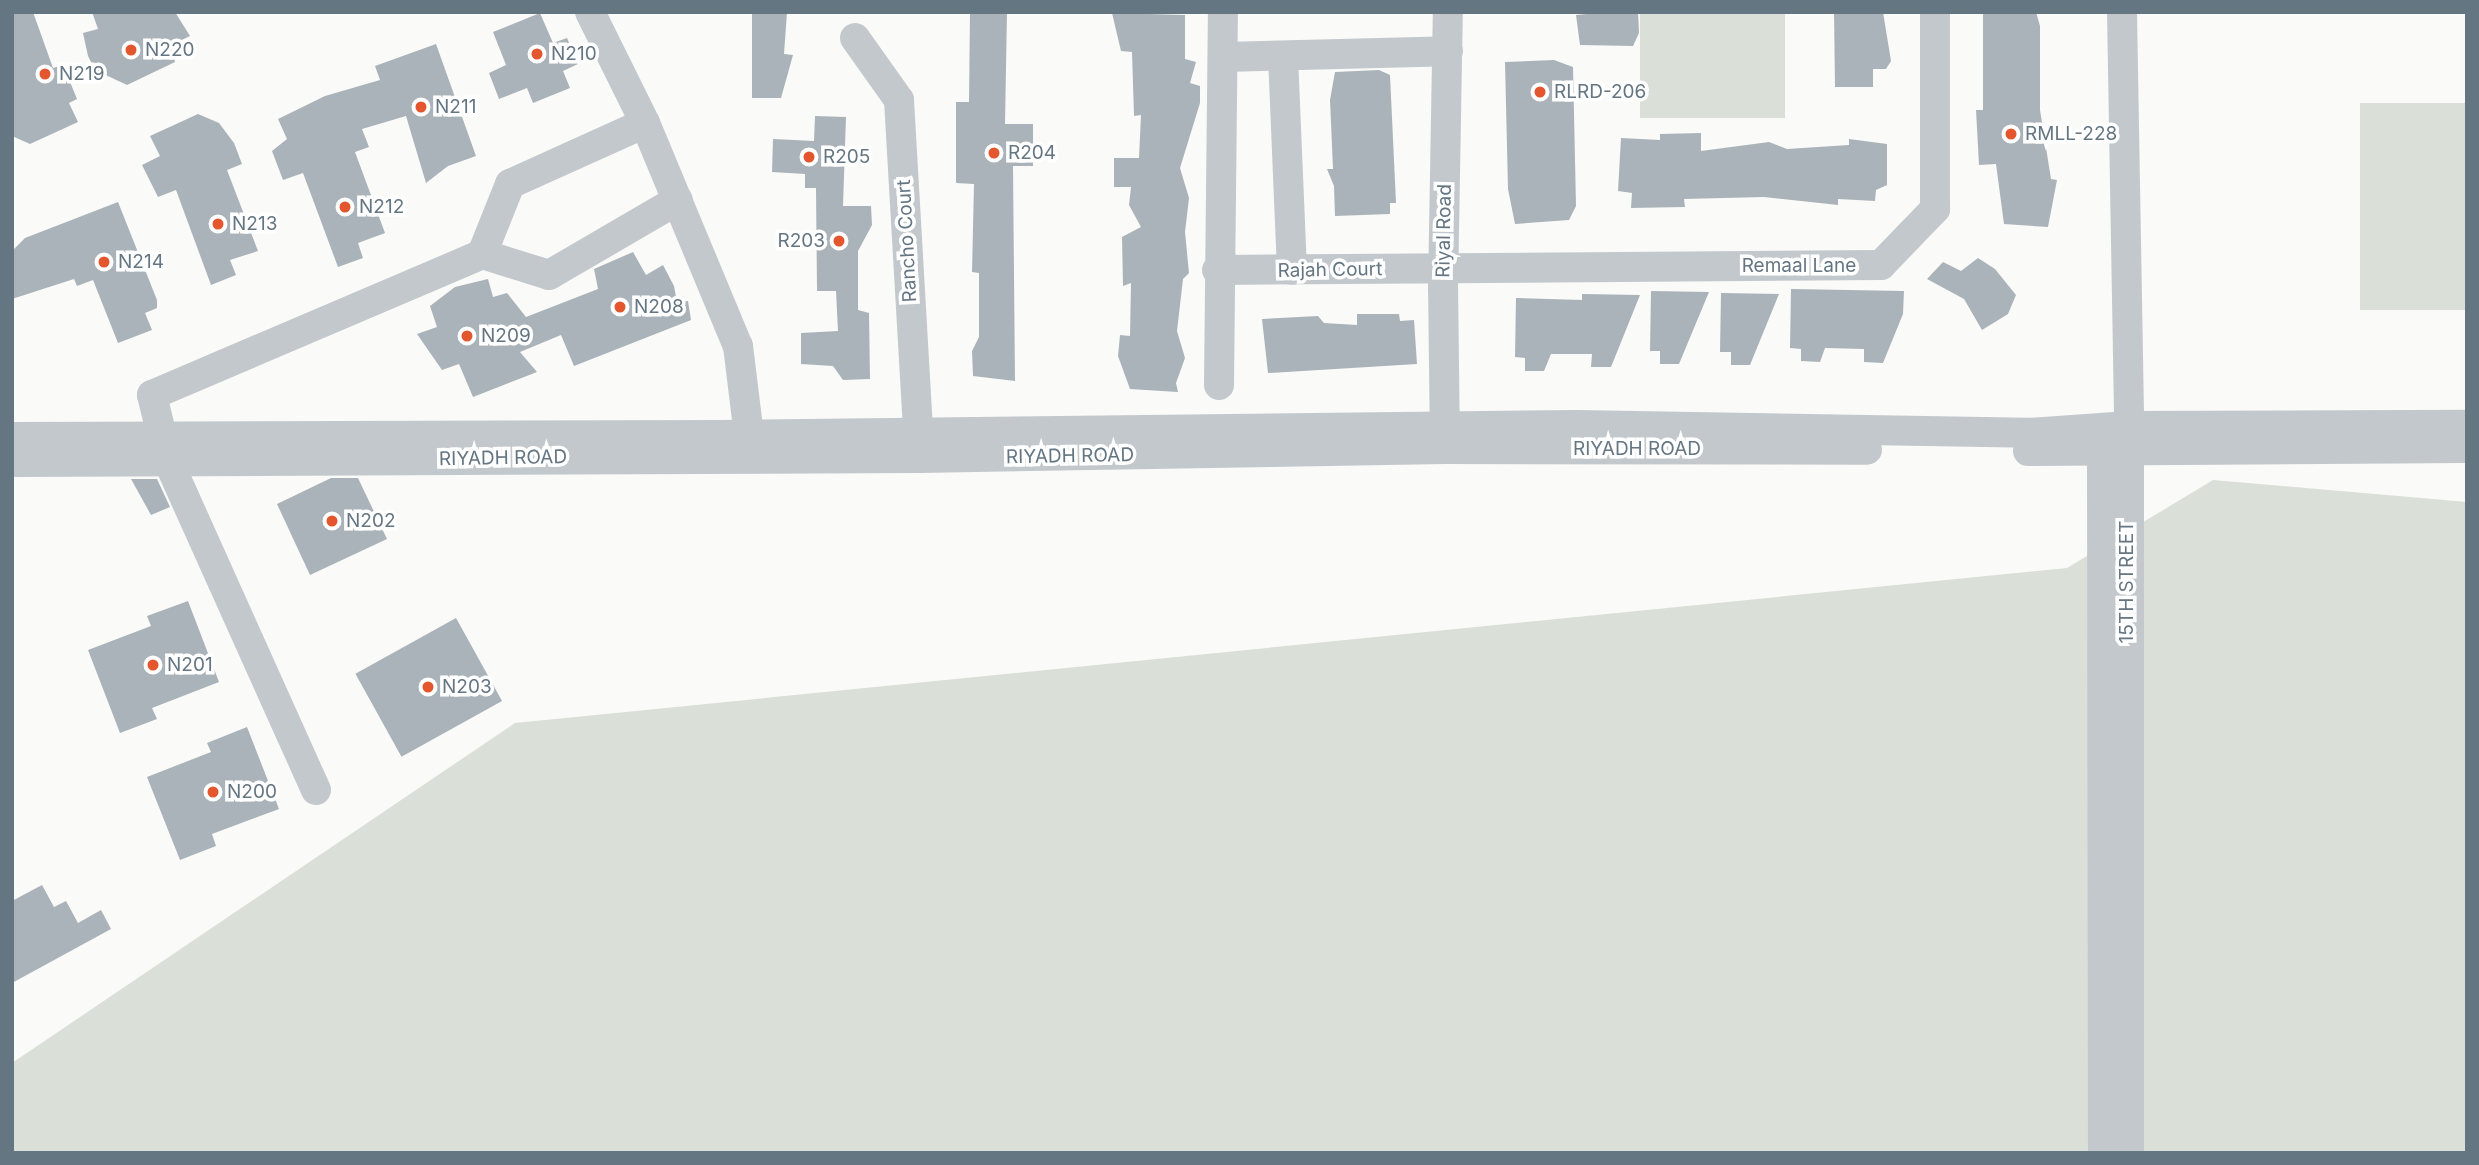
<!DOCTYPE html>
<style>
body{margin:0}
#map{position:relative;width:2479px;height:1165px;overflow:hidden;background:#fafaf8;font-family:Inter,sans-serif}
div>[style]{position:absolute}
[style*='--x']{left:calc(var(--x)*1px);top:calc(var(--y)*1px);width:calc(var(--w)*1px);rotate:calc(var(--a)*1deg)}
.green>*{inset:0;background:#dadfd7;transform-origin:0 0}
.building>*{inset:0;background:#aab3b9;transform-origin:0 0}
.minor>*{height:30px;margin:-15px;padding:0 15px;transform-origin:15px;border-radius:15px;background:#c3c8cc}
.dots>*{width:19px;height:19px;translate:-50% -50%;box-sizing:border-box;border:4px solid #fff;border-radius:50%}
span{translate:-50% -50%;white-space:nowrap;text-align:center;line-height:1.15;-webkit-text-stroke:7px #fff;paint-order:stroke}
.poi-label{font-size:19px;color:#657683}
.left{translate:0 -50%;text-align:left}
.right{translate:-100% -50%;text-align:right}
.street-label{font-size:19px;color:#657683}
.frame{position:absolute;inset:0;border:14px solid #657683;pointer-events:none}
</style>
<div id="map">
<div class="green">
<i style="left:1640px;top:12px;width:145px;height:106px"></i>
<i style="left:2467px;top:103px;width:207px;height:107px;rotate:90deg"></i>
<i style="clip-path:polygon(2213px 480px,2467px 502px,2467px 1153px,12px 1153px,12px 1063px,515px 723px,2067px 568px)"></i>
</div>
<div class="building">
<i style="clip-path:polygon(12px 12px,33px 12px,53px 68px,63px 65px,77px 99px,69px 103px,78px 122px,30px 144px,12px 136px)"></i>
<i style="clip-path:polygon(92px 12px,175px 12px,190px 36px,171px 45px,175px 62px,127px 85px,95px 70px,88px 56px,83px 33px,98px 29px)"></i>
<i style="clip-path:polygon(752px 12px,787px 12px,784px 54px,793px 55px,781px 98px,752px 98px)"></i>
<i style="clip-path:polygon(970px 12px,1007px 12px,1005px 124px,1033px 124px,1033px 166px,1013px 166px,1015px 381px,973px 376px,972px 351px,979px 337px,979px 273px,972px 272px,974px 184px,956px 183px,956px 102px,969px 102px)"></i>
<i style="clip-path:polygon(1608px 12px,1638px 12px,1639px 33px,1633px 46px,1580px 45px,1576px 15px)"></i>
<i style="clip-path:polygon(1834px 12px,1883px 12px,1891px 61px,1886px 69px,1873px 69px,1873px 87px,1835px 87px)"></i>
<i style="clip-path:polygon(1983px 12px,2036px 12px,2040px 26px,2040px 110px,2051px 179px,2057px 180px,2048px 227px,2004px 224px,1996px 164px,1979px 165px,1976px 110px,1983px 110px)"></i>
<i style="clip-path:polygon(540px 13px,553px 43px,567px 38px,578px 64px,563px 71px,570px 88px,533px 103px,527px 88px,499px 99px,489px 73px,506px 65px,493px 32px)"></i>
<i style="clip-path:polygon(1112px 13px,1185px 15px,1185px 59px,1196px 62px,1190px 83px,1200px 86px,1200px 103px,1180px 168px,1189px 198px,1185px 232px,1189px 273px,1183px 279px,1177px 331px,1185px 358px,1176px 383px,1178px 392px,1130px 389px,1118px 356px,1120px 335px,1130px 336px,1131px 283px,1123px 286px,1122px 237px,1141px 227px,1129px 205px,1131px 187px,1114px 187px,1114px 158px,1139px 158px,1141px 115px,1134px 116px,1132px 52px,1121px 51px)"></i>
<i style="clip-path:polygon(436px 44px,476px 156px,448px 166px,426px 183px,406px 116px,362px 129px,369px 147px,355px 152px,385px 233px,358px 243px,363px 258px,338px 267px,303px 173px,283px 180px,272px 151px,287px 139px,278px 119px,325px 96px,380px 80px,375px 66px)"></i>
<i style="clip-path:polygon(1554px 60px,1573px 67px,1576px 206px,1569px 220px,1515px 224px,1508px 189px,1505px 62px)"></i>
<i style="clip-path:polygon(1379px 70px,1390px 75px,1396px 203px,1390px 203px,1390px 214px,1335px 216px,1334px 186px,1327px 169px,1333px 169px,1330px 100px,1335px 72px)"></i>
<i style="clip-path:polygon(198px 114px,219px 123px,234px 143px,242px 164px,227px 170px,258px 251px,230px 260px,236px 275px,211px 285px,176px 190px,158px 197px,142px 165px,160px 156px,150px 136px)"></i>
<i style="clip-path:polygon(815px 116px,846px 117px,843px 206px,871px 206px,872px 225px,858px 251px,858px 310px,869px 313px,870px 379px,843px 380px,833px 366px,801px 364px,801px 333px,838px 331px,836px 291px,817px 291px,816px 188px,805px 188px,805px 174px,772px 172px,773px 139px,814px 141px)"></i>
<i style="clip-path:polygon(1701px 133px,1701px 151px,1769px 142px,1787px 149px,1849px 145px,1849px 139px,1887px 144px,1887px 185px,1876px 190px,1875px 201px,1838px 199px,1838px 205px,1764px 197px,1684px 199px,1685px 207px,1631px 208px,1632px 193px,1618px 191px,1621px 138px,1660px 140px,1660px 134px)"></i>
<i style="clip-path:polygon(118px 202px,157px 300px,157px 308px,145px 313px,152px 330px,118px 343px,93px 280px,77px 286px,74px 279px,12px 299px,12px 251px,25px 238px)"></i>
<i style="clip-path:polygon(633px 252px,646px 275px,663px 265px,674px 286px,677px 302px,688px 301px,691px 320px,574px 366px,561px 335px,520px 352px,537px 372px,473px 397px,459px 364px,442px 370px,417px 334px,437px 327px,430px 306px,455px 287px,488px 279px,493px 297px,507px 293px,526px 317px,598px 289px,594px 269px)"></i>
<i style="clip-path:polygon(1978px 258px,1995px 269px,2016px 295px,2008px 314px,1982px 330px,1964px 299px,1927px 279px,1943px 262px,1961px 271px)"></i>
<i style="clip-path:polygon(1791px 289px,1904px 291px,1903px 314px,1883px 363px,1864px 362px,1864px 349px,1825px 348px,1820px 362px,1801px 361px,1801px 349px,1790px 348px)"></i>
<i style="clip-path:polygon(1651px 291px,1709px 292px,1679px 364px,1660px 364px,1660px 351px,1650px 351px)"></i>
<i style="clip-path:polygon(1721px 293px,1779px 294px,1750px 365px,1731px 365px,1731px 352px,1720px 352px)"></i>
<i style="clip-path:polygon(1582px 294px,1640px 295px,1611px 367px,1591px 367px,1592px 354px,1551px 354px,1544px 371px,1525px 371px,1525px 358px,1515px 357px,1516px 298px,1582px 300px)"></i>
<i style="clip-path:polygon(1357px 314px,1399px 314px,1400px 321px,1414px 320px,1417px 364px,1268px 373px,1262px 319px,1318px 316px,1324px 323px,1357px 325px)"></i>
<i style="clip-path:polygon(331px 478px,358px 478px,387px 539px,310px 575px,277px 504px)"></i>
<i style="clip-path:polygon(131px 479px,157px 479px,170px 507px,151px 515px)"></i>
<i style="clip-path:polygon(188px 601px,219px 682px,152px 708px,157px 719px,120px 733px,88px 650px,151px 626px,147px 616px)"></i>
<i style="left:456px;top:618px;width:95px;height:115px;rotate:61deg"></i>
<i style="clip-path:polygon(247px 727px,279px 809px,212px 834px,216px 846px,180px 860px,147px 777px,211px 752px,207px 743px)"></i>
<i style="clip-path:polygon(42px 885px,54px 907px,66px 901px,78px 923px,101px 910px,111px 929px,12px 983px,12px 901px)"></i>
</div>
<div class="minor">
<i style="--x:590;--y:12;--w:124;--a:63.6"></i>
<i style="--x:645;--y:123;--w:242;--a:67.4"></i>
<i style="--x:738;--y:346;--w:107;--a:83"></i>
<i style="--x:2122;--y:12;--w:414;--a:89"></i>
<i style="--x:2129;--y:426;--w:727;--a:90"></i>
<i style="--x:855;--y:38;--w:76;--a:54.6"></i>
<i style="--x:899;--y:100;--w:348;--a:86.7"></i>
<i style="--x:1283;--y:56;--w:214;--a:87.6"></i>
<i style="--x:1224;--y:57;--w:224;--a:-1.5"></i>
<i style="--x:645;--y:123;--w:148;--a:155.7"></i>
<i style="--x:510;--y:184;--w:75;--a:111.8"></i>
<i style="--x:482;--y:254;--w:70;--a:17.4"></i>
<i style="--x:549;--y:275;--w:149;--a:-30.2"></i>
<i style="--x:1217;--y:270;--w:664;--a:-0.43"></i>
<i style="--x:1881;--y:265;--w:78;--a:-46"></i>
<i style="--x:1935;--y:209;--w:197;--a:-90"></i>
<i style="--x:1219;--y:385;--w:373;--a:-89.4"></i>
<i style="--x:12;--y:437;--w:709;--a:-0.16"></i>
<i style="--x:721;--y:435;--w:856;--a:-0.67"></i>
<i style="--x:1577;--y:425;--w:451;--a:1"></i>
<i style="--x:2028;--y:433;--w:101;--a:-4"></i>
<i style="--x:2129;--y:426;--w:338;--a:-0.2"></i>
<i style="--x:1445;--y:446;--w:157;--a:-90.7"></i>
<i style="--x:1443;--y:289;--w:277;--a:-89"></i>
<i style="--x:2028;--y:451;--w:439;--a:-0.4"></i>
<i style="--x:2102;--y:451;--w:702;--a:89.92"></i>
<i style="--x:12;--y:462;--w:907;--a:-0.25"></i>
<i style="--x:919;--y:458;--w:526;--a:-0.98"></i>
<i style="--x:1445;--y:449;--w:422;--a:0.1"></i>
<i style="--x:316;--y:790;--w:361;--a:-114.2"></i>
<i style="--x:168;--y:461;--w:68;--a:-103.6"></i>
<i style="--x:152;--y:395;--w:359;--a:-23.1"></i>
</div>
<div class="dots">
<i style="left:131px;top:50px;background:#e4572e"></i>
<i style="left:537px;top:54px;background:#e4572e"></i>
<i style="left:45px;top:74px;background:#e4572e"></i>
<i style="left:1540px;top:92px;background:#e4572e"></i>
<i style="left:421px;top:107px;background:#e4572e"></i>
<i style="left:2011px;top:134px;background:#e4572e"></i>
<i style="left:994px;top:153px;background:#e4572e"></i>
<i style="left:809px;top:157px;background:#e4572e"></i>
<i style="left:345px;top:207px;background:#e4572e"></i>
<i style="left:218px;top:224px;background:#e4572e"></i>
<i style="left:839px;top:241px;background:#e4572e"></i>
<i style="left:104px;top:262px;background:#e4572e"></i>
<i style="left:620px;top:307px;background:#e4572e"></i>
<i style="left:467px;top:336px;background:#e4572e"></i>
<i style="left:332px;top:521px;background:#e4572e"></i>
<i style="left:153px;top:665px;background:#e4572e"></i>
<i style="left:428px;top:687px;background:#e4572e"></i>
<i style="left:213px;top:792px;background:#e4572e"></i>
</div>
<div class="poi-label">
<span class="left" style="left:145px;top:50px">N220</span>
<span class="left" style="left:551px;top:54px">N210</span>
<span class="left" style="left:59px;top:74px">N219</span>
<span class="left" style="left:1554px;top:92px">RLRD-206</span>
<span class="left" style="left:435px;top:107px">N211</span>
<span class="left" style="left:2025px;top:134px">RMLL-228</span>
<span class="left" style="left:1008px;top:153px">R204</span>
<span class="left" style="left:823px;top:157px">R205</span>
<span class="left" style="left:359px;top:207px">N212</span>
<span class="left" style="left:232px;top:224px">N213</span>
<span class="right" style="left:825px;top:241px">R203</span>
<span class="left" style="left:118px;top:262px">N214</span>
<span class="left" style="left:634px;top:307px">N208</span>
<span class="left" style="left:481px;top:336px">N209</span>
<span class="left" style="left:346px;top:521px">N202</span>
<span class="left" style="left:167px;top:665px">N201</span>
<span class="left" style="left:442px;top:687px">N203</span>
<span class="left" style="left:227px;top:792px">N200</span>
</div>
<div class="street-label">
<span style="left:1444px;top:231px;rotate:-89deg">Riyal Road</span>
<span style="left:907px;top:241px;rotate:-93deg">Rancho Court</span>
<span style="left:1799px;top:266px">Remaal Lane</span>
<span style="left:1330px;top:270px;rotate:-1deg">Rajah Court</span>
<span style="left:1637px;top:449px">RIYADH ROAD</span>
<span style="left:1070px;top:456px;rotate:-1deg">RIYADH ROAD</span>
<span style="left:503px;top:458px;rotate:-1deg">RIYADH ROAD</span>
<span style="left:2127px;top:582px;rotate:-90deg">15TH STREET</span>
</div>
<div class="frame"></div>
</div>
